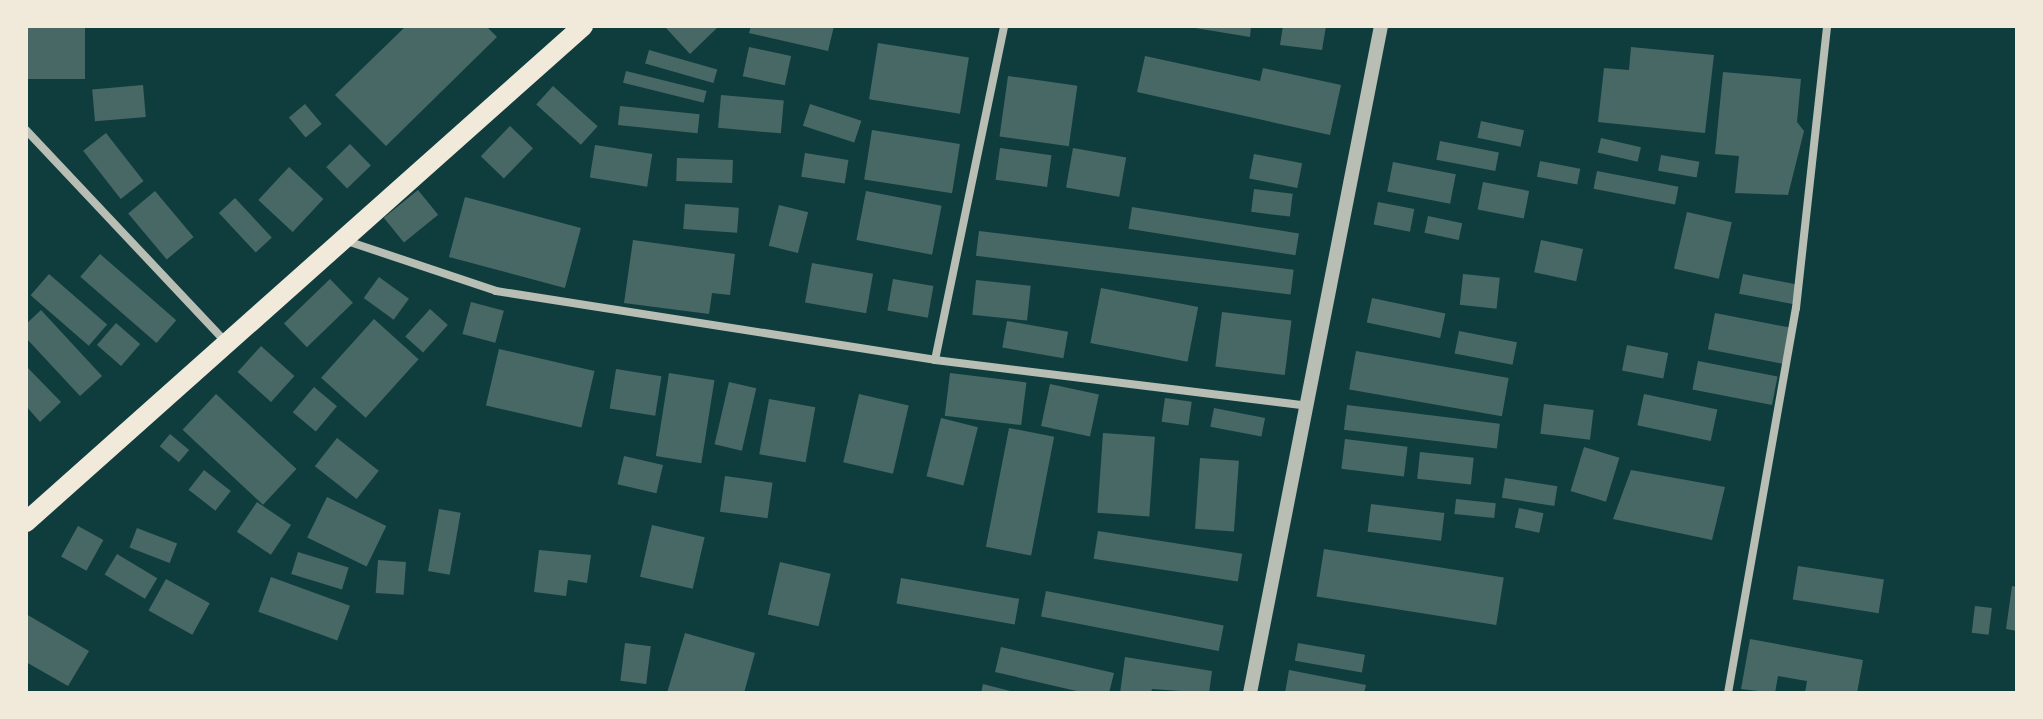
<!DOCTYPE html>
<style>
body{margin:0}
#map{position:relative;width:2043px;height:719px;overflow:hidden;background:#0f3d3e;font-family:"Golos Text",sans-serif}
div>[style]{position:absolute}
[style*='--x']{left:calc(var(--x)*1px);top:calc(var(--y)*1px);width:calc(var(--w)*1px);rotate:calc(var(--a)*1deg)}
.building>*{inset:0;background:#486865;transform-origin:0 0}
.minor>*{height:8px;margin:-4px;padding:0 4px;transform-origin:4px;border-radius:4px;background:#b8beb3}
.tertiary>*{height:14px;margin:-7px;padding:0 7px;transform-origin:7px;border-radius:7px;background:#b8beb3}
.primary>*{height:20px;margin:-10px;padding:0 10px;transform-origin:10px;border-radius:10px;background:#f1e9da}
span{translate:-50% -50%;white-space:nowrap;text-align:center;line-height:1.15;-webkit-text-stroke:8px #f1e9da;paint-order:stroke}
.frame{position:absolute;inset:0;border:28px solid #f1e9da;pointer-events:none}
</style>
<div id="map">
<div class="building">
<i style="left:26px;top:26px;width:59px;height:53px"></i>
<i style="clip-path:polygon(406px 26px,486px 26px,497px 37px,386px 146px,335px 95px)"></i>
<i style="clip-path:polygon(668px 26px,719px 26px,690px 54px,666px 28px)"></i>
<i style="clip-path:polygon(751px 26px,834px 26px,828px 51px,749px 33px)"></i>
<i style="clip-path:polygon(1183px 26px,1251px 26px,1250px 37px)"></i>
<i style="clip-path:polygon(1283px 26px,1326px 26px,1322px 50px,1280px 45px)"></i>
<i style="left:878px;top:43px;width:92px;height:57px;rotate:9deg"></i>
<i style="left:749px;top:47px;width:43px;height:30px;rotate:12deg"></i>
<i style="clip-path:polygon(1631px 47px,1714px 55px,1705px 133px,1598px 122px,1604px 68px,1629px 70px)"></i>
<i style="left:649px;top:50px;width:71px;height:14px;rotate:16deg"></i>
<i style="clip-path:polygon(1145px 56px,1260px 81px,1263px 68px,1341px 85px,1330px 135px,1137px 92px)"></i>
<i style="left:626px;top:71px;width:83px;height:12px;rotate:14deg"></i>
<i style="clip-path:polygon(1723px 72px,1801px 79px,1797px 122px,1804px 131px,1788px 195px,1735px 193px,1739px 156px,1715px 154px)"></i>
<i style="left:1008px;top:76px;width:70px;height:61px;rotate:8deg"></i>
<i style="left:143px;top:85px;width:32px;height:51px;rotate:85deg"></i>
<i style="left:553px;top:86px;width:60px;height:25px;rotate:42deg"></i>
<i style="left:721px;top:95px;width:63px;height:33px;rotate:5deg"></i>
<i style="left:305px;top:104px;width:26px;height:21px;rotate:50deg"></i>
<i style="left:810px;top:104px;width:54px;height:23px;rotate:18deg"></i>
<i style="left:620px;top:106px;width:80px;height:19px;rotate:6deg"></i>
<i style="left:1481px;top:121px;width:44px;height:17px;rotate:12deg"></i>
<i style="left:510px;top:126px;width:32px;height:42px;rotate:44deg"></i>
<i style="left:872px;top:130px;width:89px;height:50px;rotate:9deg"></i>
<i style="left:106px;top:133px;width:61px;height:29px;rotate:52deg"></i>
<i style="left:1601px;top:138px;width:41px;height:15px;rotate:13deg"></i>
<i style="left:1440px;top:141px;width:60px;height:19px;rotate:11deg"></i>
<i style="left:350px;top:144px;width:30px;height:33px;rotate:46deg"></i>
<i style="left:595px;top:145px;width:58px;height:33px;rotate:9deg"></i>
<i style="left:1000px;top:148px;width:52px;height:32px;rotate:8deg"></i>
<i style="left:1073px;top:148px;width:54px;height:40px;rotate:10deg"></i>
<i style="left:805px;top:153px;width:44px;height:24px;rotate:9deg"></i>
<i style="left:1254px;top:154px;width:49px;height:25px;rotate:11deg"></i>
<i style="left:1661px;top:155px;width:39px;height:16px;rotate:10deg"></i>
<i style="left:677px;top:158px;width:56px;height:23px;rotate:2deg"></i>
<i style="left:1540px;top:161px;width:41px;height:16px;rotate:11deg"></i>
<i style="left:1393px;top:162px;width:64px;height:30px;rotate:11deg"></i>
<i style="left:289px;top:167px;width:47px;height:45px;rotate:43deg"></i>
<i style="left:1597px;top:171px;width:83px;height:18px;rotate:11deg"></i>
<i style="left:1483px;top:182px;width:47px;height:28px;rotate:11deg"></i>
<i style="left:1254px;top:189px;width:39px;height:23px;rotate:7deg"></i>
<i style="left:418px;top:190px;width:32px;height:44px;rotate:51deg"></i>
<i style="left:155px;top:191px;width:60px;height:35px;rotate:50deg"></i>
<i style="left:866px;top:191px;width:77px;height:50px;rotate:11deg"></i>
<i style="left:465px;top:197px;width:120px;height:62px;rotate:15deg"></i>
<i style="left:235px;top:198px;width:54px;height:22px;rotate:47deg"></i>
<i style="left:1378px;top:202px;width:37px;height:23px;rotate:11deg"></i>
<i style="left:685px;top:204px;width:54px;height:25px;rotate:4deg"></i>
<i style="left:779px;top:205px;width:30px;height:42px;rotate:14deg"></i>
<i style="left:1132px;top:207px;width:169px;height:22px;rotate:9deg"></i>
<i style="left:1687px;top:212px;width:46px;height:58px;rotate:13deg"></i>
<i style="left:1428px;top:216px;width:35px;height:17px;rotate:12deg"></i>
<i style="left:979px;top:231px;width:317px;height:25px;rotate:7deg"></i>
<i style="clip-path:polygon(633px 240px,735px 254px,730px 295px,712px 293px,709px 314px,624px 303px)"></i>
<i style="left:1541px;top:240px;width:43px;height:33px;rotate:12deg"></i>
<i style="left:100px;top:254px;width:101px;height:30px;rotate:41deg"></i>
<i style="left:812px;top:263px;width:62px;height:40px;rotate:10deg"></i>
<i style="left:49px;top:274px;width:77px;height:28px;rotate:41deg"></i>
<i style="left:1463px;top:274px;width:37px;height:31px;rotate:6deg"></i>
<i style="left:1743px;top:274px;width:60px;height:20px;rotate:11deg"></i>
<i style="left:379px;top:277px;width:37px;height:26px;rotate:36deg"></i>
<i style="left:330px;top:279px;width:33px;height:64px;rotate:46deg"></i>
<i style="left:893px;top:279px;width:41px;height:32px;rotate:10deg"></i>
<i style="left:976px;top:280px;width:55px;height:35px;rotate:6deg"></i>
<i style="left:1101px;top:288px;width:99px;height:56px;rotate:11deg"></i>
<i style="left:1372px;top:298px;width:75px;height:25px;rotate:12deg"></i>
<i style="left:471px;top:302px;width:34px;height:33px;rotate:15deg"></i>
<i style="left:430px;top:309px;width:24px;height:37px;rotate:42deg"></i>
<i style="clip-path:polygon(41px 310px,102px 376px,80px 396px,26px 338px,26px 324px)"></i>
<i style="left:1222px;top:312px;width:70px;height:55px;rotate:7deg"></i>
<i style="left:1715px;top:313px;width:76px;height:37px;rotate:11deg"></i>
<i style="left:374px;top:319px;width:60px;height:79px;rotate:42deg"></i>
<i style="left:1007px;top:321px;width:62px;height:27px;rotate:10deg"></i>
<i style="left:116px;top:323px;width:32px;height:29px;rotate:41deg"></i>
<i style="left:1459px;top:331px;width:59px;height:23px;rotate:11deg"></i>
<i style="left:1627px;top:345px;width:42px;height:26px;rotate:11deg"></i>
<i style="left:261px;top:346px;width:45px;height:35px;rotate:42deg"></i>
<i style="left:499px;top:349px;width:98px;height:58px;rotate:13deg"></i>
<i style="left:1356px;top:351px;width:155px;height:39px;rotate:10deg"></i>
<i style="left:1698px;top:361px;width:81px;height:29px;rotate:11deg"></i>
<i style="clip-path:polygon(26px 366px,61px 402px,40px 422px,26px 406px)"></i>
<i style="left:616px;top:369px;width:46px;height:40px;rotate:9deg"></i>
<i style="left:669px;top:373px;width:46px;height:84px;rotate:9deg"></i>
<i style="left:950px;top:373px;width:77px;height:43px;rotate:7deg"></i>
<i style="left:729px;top:382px;width:28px;height:64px;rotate:13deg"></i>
<i style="left:1050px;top:384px;width:50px;height:43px;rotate:12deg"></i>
<i style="left:314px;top:387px;width:30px;height:33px;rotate:40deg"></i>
<i style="left:216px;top:394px;width:110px;height:49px;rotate:43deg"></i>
<i style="left:859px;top:394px;width:51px;height:70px;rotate:13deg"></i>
<i style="left:1644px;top:394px;width:75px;height:32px;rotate:12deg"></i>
<i style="left:1165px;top:398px;width:27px;height:24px;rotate:8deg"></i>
<i style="left:769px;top:399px;width:47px;height:56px;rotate:10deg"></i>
<i style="left:1544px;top:404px;width:50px;height:30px;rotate:7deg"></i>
<i style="left:1347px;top:405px;width:154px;height:25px;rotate:7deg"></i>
<i style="left:1214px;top:408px;width:52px;height:19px;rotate:11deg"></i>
<i style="left:941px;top:418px;width:38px;height:60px;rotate:14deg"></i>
<i style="left:1009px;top:428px;width:46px;height:121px;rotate:11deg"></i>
<i style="left:1103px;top:433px;width:52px;height:80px;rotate:4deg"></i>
<i style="left:170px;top:434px;width:25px;height:16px;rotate:40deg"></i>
<i style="left:337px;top:438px;width:53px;height:36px;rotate:38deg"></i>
<i style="left:1345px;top:439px;width:63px;height:30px;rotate:7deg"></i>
<i style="left:1584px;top:447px;width:37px;height:46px;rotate:17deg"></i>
<i style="left:1420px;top:452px;width:54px;height:27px;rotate:6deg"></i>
<i style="left:624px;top:456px;width:40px;height:29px;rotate:13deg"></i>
<i style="left:1200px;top:458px;width:39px;height:71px;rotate:4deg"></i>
<i style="left:204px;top:470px;width:34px;height:25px;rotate:38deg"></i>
<i style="clip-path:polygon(1631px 470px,1725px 487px,1712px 540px,1613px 519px)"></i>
<i style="left:725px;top:476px;width:48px;height:36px;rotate:8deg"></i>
<i style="left:1505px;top:478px;width:53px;height:20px;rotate:9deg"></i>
<i style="left:327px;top:497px;width:66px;height:45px;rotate:26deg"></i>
<i style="left:1456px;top:499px;width:40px;height:15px;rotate:6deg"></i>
<i style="left:257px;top:502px;width:41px;height:36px;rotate:34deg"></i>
<i style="left:1371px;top:504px;width:74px;height:28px;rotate:7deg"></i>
<i style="left:1519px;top:508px;width:25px;height:20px;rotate:12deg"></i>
<i style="left:439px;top:509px;width:22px;height:63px;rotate:10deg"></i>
<i style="left:652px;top:525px;width:54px;height:53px;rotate:13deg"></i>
<i style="left:78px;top:526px;width:29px;height:35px;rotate:29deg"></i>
<i style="left:137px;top:528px;width:43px;height:21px;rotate:21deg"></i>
<i style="left:1098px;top:531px;width:146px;height:28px;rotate:9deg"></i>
<i style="left:1324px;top:549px;width:182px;height:48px;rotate:9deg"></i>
<i style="clip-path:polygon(539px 550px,591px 555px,587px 583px,568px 580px,566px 596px,534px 592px)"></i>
<i style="left:298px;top:552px;width:53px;height:23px;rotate:17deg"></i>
<i style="left:117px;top:554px;width:47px;height:24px;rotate:31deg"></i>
<i style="left:378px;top:560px;width:28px;height:33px;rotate:4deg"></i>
<i style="left:780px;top:562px;width:52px;height:54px;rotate:13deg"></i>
<i style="left:1798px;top:566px;width:87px;height:34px;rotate:9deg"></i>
<i style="left:271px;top:577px;width:84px;height:37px;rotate:20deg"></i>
<i style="left:901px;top:578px;width:120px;height:26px;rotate:10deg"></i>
<i style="left:166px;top:579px;width:50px;height:36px;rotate:29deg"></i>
<i style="clip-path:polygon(2012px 586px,2017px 587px,2017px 631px,2006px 629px)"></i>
<i style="left:1046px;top:591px;width:181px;height:26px;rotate:11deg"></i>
<i style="left:1975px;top:606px;width:17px;height:27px;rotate:7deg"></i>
<i style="clip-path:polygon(26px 614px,89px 651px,68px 686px,26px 662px)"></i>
<i style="clip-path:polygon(685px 633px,755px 653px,744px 693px,667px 693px)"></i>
<i style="clip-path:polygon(1750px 639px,1863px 660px,1857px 693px,1805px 693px,1807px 681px,1778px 676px,1775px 693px,1741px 689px)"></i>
<i style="left:625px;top:643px;width:26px;height:38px;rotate:7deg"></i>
<i style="left:1298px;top:643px;width:68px;height:18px;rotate:10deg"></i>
<i style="clip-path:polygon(1001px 647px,1114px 673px,1109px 693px,1085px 693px,995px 672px)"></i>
<i style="clip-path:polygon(1125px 657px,1212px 671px,1209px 693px,1152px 689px,1151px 693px,1120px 693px)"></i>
<i style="clip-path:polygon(1289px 670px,1366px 685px,1364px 693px,1285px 693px)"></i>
<i style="clip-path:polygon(983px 684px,1014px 692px,1014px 693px,981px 693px)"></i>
</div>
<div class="minor">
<i style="--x:26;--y:130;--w:291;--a:46.7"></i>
<i style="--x:344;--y:240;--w:160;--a:18.5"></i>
<i style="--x:496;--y:291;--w:444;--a:8.9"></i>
<i style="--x:935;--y:360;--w:375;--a:7"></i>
<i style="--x:935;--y:360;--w:341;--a:-78.3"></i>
<i style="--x:1728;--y:693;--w:391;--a:-80"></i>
<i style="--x:1796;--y:308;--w:284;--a:-83.7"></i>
</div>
<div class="tertiary">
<i style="--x:1250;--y:693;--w:680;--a:-78.89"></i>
</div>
<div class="primary">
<i style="--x:26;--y:522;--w:746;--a:-41.68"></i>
</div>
<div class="frame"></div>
</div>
